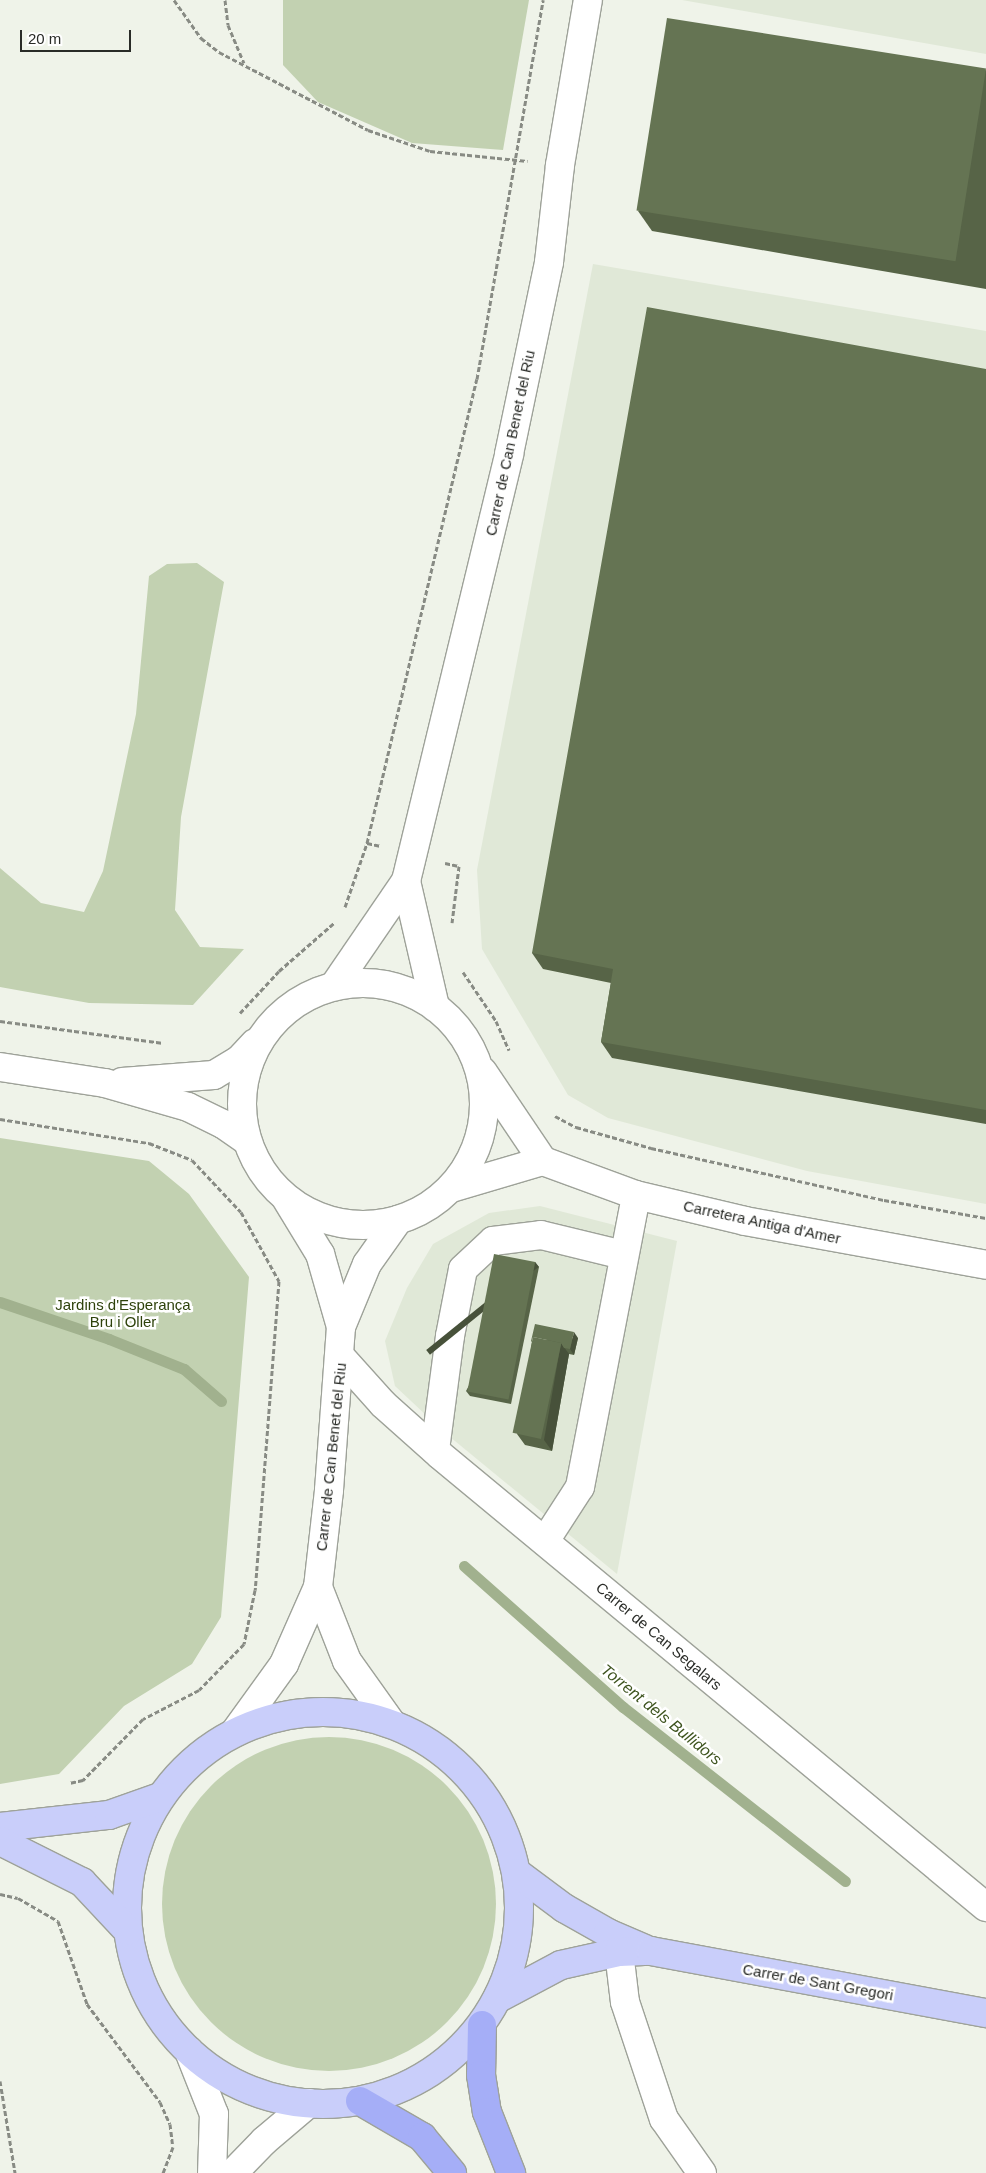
<!DOCTYPE html>
<meta charset="utf-8">
<style>
body{margin:0}
#map{position:relative;width:986px;height:2173px;overflow:hidden;background:#eff3e9;font-family:Helvetica,sans-serif}
div>[style]{position:absolute}
[style*='--x']{left:calc(var(--x)*1px);top:calc(var(--y)*1px);width:calc(var(--w)*1px);rotate:calc(var(--a)*1deg)}
.built>*{inset:0;background:#e0e8d7}
.green>*{inset:0;background:#c2d1b1}
.round{border-radius:50%}
.stream>*{height:11px;margin:-5.5px;padding:0 5.5px;transform-origin:5.5px;border-radius:5.5px;background:#a1b18e}
.path>*{height:3px;margin-top:-1.5px;transform-origin:0;background:repeating-linear-gradient(90deg,#888b84 0 5px,transparent 0 7.5px)}
.roads{filter:drop-shadow(1px 0 #9ea299) drop-shadow(-1px 0 #9ea299) drop-shadow(0 1px #9ea299) drop-shadow(0 -1px #9ea299)}
.minor>*{height:28px;margin:-14px;padding:0 14px;transform-origin:14px;border-radius:14px;background:#fff}
.minor>.ring{margin:-14px;padding:0;box-sizing:content-box;background:none;border:28px solid #fff;border-radius:50%}
.major>*{height:28px;margin:-14px;padding:0 14px;transform-origin:14px;border-radius:14px;background:#c9cefa}
.major>.ring{margin:-14px;padding:0;box-sizing:content-box;background:none;border:28px solid #c9cefa;border-radius:50%}
.highway>*{height:28px;margin:-14px;padding:0 14px;transform-origin:14px;border-radius:14px;background:#a5aef7}
.wall>*{inset:0;background:#576447}
.shaded-wall>*{inset:0;background:#47513a;transform-origin:0 0}
.building>*{inset:0;background:#657453;transform-origin:0 0}
span{translate:-50% -50%;white-space:nowrap;text-align:center;line-height:1.15;-webkit-text-stroke:5px #fff;paint-order:stroke}
.street-label{font-size:15px;color:#292b27}
.park-label{font-size:15px;color:#2e420b}
.water-label{font-size:16px;color:#3e541f;font-style:italic}
.scale{position:absolute;left:20px;top:30px;width:111px;height:22px;box-sizing:border-box;border:2px solid #292b27;border-top:0;padding-left:6px;font-size:15px;line-height:18px;white-space:nowrap;color:#292b27;-webkit-text-stroke:4px #fff;paint-order:stroke}
</style>
<div id="map">
<div class="built">
<i style="clip-path:polygon(682px 0,986px 0,986px 54px)"></i>
<i style="clip-path:polygon(593px 264px,986px 331px,986px 1204px,807px 1171px,608px 1118px,568px 1095px,482px 949px,477px 870px)"></i>
<i style="clip-path:polygon(540px 1206px,677px 1241px,617px 1574px,444px 1432px,395px 1386px,385px 1341px,407px 1288px,433px 1244px,489px 1213px)"></i>
</div>
<div class="green">
<i style="clip-path:polygon(283px 0,529px 0,503px 150px,412px 143px,318px 102px,283px 65px)"></i>
<i style="clip-path:polygon(197px 563px,224px 582px,181px 817px,175px 910px,200px 947px,244px 949px,193px 1005px,89px 1003px,0 987px,0 868px,41px 903px,84px 912px,103px 871px,136px 714px,149px 576px,167px 564px)"></i>
<i style="clip-path:polygon(0 1138px,149px 1161px,189px 1194px,249px 1277px,221px 1617px,192px 1664px,124px 1706px,59px 1774px,0 1784px)"></i>
<i class="round" style="left:162px;top:1737px;width:334px;height:334px"></i>
</div>
<div class="stream">
<i style="--x:0;--y:1302;--w:115;--a:18.7"></i>
<i style="--x:109;--y:1339;--w:81;--a:21.8"></i>
<i style="--x:184;--y:1369;--w:49;--a:40.9"></i>
<i style="--x:464;--y:1566;--w:213;--a:41.6"></i>
<i style="--x:623;--y:1707;--w:282;--a:38.1"></i>
</div>
<div class="path">
<i style="--x:174;--y:0;--w:47;--a:54.6"></i>
<i style="--x:201;--y:38;--w:23;--a:38"></i>
<i style="--x:219;--y:52;--w:168;--a:27.6"></i>
<i style="--x:368;--y:130;--w:65;--a:18.7"></i>
<i style="--x:430;--y:151;--w:98;--a:5.9"></i>
<i style="--x:225;--y:0;--w:25;--a:83"></i>
<i style="--x:228;--y:25;--w:41;--a:67.2"></i>
<i style="--x:367;--y:843;--w:14;--a:12"></i>
<i style="--x:445;--y:863;--w:14;--a:12"></i>
<i style="--x:459;--y:866;--w:57;--a:97"></i>
<i style="--x:345;--y:907;--w:68;--a:-71"></i>
<i style="--x:367;--y:843;--w:477;--a:-76.7"></i>
<i style="--x:477;--y:379;--w:385;--a:-80.1"></i>
<i style="--x:463;--y:972;--w:59;--a:56"></i>
<i style="--x:496;--y:1021;--w:32;--a:66"></i>
<i style="--x:240;--y:1013;--w:57;--a:-47.1"></i>
<i style="--x:279;--y:971;--w:74;--a:-41.2"></i>
<i style="--x:0;--y:1021;--w:163;--a:7.7"></i>
<i style="--x:555;--y:1116;--w:24;--a:28"></i>
<i style="--x:576;--y:1127;--w:78;--a:15.6"></i>
<i style="--x:651;--y:1148;--w:239;--a:12.6"></i>
<i style="--x:884;--y:1200;--w:104;--a:10"></i>
<i style="--x:0;--y:1119;--w:151;--a:9.2"></i>
<i style="--x:149;--y:1143;--w:46;--a:21.6"></i>
<i style="--x:192;--y:1160;--w:71;--a:46.7"></i>
<i style="--x:241;--y:1212;--w:79;--a:61.2"></i>
<i style="--x:279;--y:1281;--w:310;--a:94.4"></i>
<i style="--x:255;--y:1590;--w:55;--a:101.5"></i>
<i style="--x:244;--y:1644;--w:64;--a:134.4"></i>
<i style="--x:199;--y:1690;--w:63;--a:152.6"></i>
<i style="--x:143;--y:1719;--w:86;--a:134.5"></i>
<i style="--x:83;--y:1780;--w:14;--a:168"></i>
<i style="--x:0;--y:1894;--w:18;--a:13"></i>
<i style="--x:18;--y:1898;--w:46;--a:29.9"></i>
<i style="--x:58;--y:1921;--w:88;--a:70.7"></i>
<i style="--x:87;--y:2004;--w:122;--a:53.3"></i>
<i style="--x:160;--y:2102;--w:24;--a:66"></i>
<i style="--x:170;--y:2124;--w:23;--a:83"></i>
<i style="--x:173;--y:2147;--w:28;--a:111"></i>
<i style="--x:0;--y:2081;--w:93;--a:80.7"></i>
</div>
<div class="roads">
<div class="minor">
<i style="--x:406;--y:881;--w:129;--a:77"></i>
<i class="ring" style="left:242px;top:983px;width:214px;height:214px"></i>
<i style="--x:334;--y:986;--w:127;--a:-55.6"></i>
<i style="--x:406;--y:881;--w:439;--a:-76.4"></i>
<i style="--x:509;--y:454;--w:196;--a:-78.2"></i>
<i style="--x:549;--y:262;--w:98;--a:-83.5"></i>
<i style="--x:560;--y:165;--w:167;--a:-80.4"></i>
<i style="--x:0;--y:1067;--w:106;--a:8.7"></i>
<i style="--x:105;--y:1083;--w:86;--a:16.1"></i>
<i style="--x:188;--y:1107;--w:39;--a:26"></i>
<i style="--x:223;--y:1124;--w:29;--a:35"></i>
<i style="--x:483;--y:1072;--w:107;--a:56"></i>
<i style="--x:543;--y:1161;--w:99;--a:20.1"></i>
<i style="--x:636;--y:1195;--w:112;--a:13.4"></i>
<i style="--x:745;--y:1221;--w:245;--a:10.3"></i>
<i style="--x:122;--y:1082;--w:92;--a:-4.4"></i>
<i style="--x:214;--y:1075;--w:29;--a:-31"></i>
<i style="--x:239;--y:1060;--w:23;--a:-47"></i>
<i style="--x:451;--y:1188;--w:96;--a:-16.4"></i>
<i style="--x:341;--y:1327;--w:68;--a:-67.6"></i>
<i style="--x:367;--y:1264;--w:54;--a:-54.8"></i>
<i style="--x:340;--y:1356;--w:64;--a:48.1"></i>
<i style="--x:383;--y:1404;--w:76;--a:41.8"></i>
<i style="--x:440;--y:1455;--w:709;--a:39.62"></i>
<i style="--x:435;--y:1450;--w:115;--a:-82.5"></i>
<i style="--x:450;--y:1336;--w:68;--a:-79"></i>
<i style="--x:463;--y:1269;--w:41;--a:-43"></i>
<i style="--x:493;--y:1241;--w:48;--a:-7.1"></i>
<i style="--x:541;--y:1235;--w:84;--a:13.7"></i>
<i style="--x:545;--y:1541;--w:64;--a:-57.1"></i>
<i style="--x:580;--y:1487;--w:297;--a:-79.1"></i>
<i style="--x:318;--y:1587;--w:79;--a:68.6"></i>
<i style="--x:347;--y:1661;--w:77;--a:54.5"></i>
<i style="--x:235;--y:1732;--w:84;--a:-54.2"></i>
<i style="--x:284;--y:1664;--w:84;--a:-66.2"></i>
<i style="--x:318;--y:1587;--w:98;--a:-83.5"></i>
<i style="--x:329;--y:1490;--w:163;--a:-85.8"></i>
<i style="--x:341;--y:1327;--w:76;--a:-106"></i>
<i style="--x:320;--y:1254;--w:63;--a:-121.4"></i>
<i style="--x:619;--y:1952;--w:50;--a:83.2"></i>
<i style="--x:625;--y:2002;--w:123;--a:71.6"></i>
<i style="--x:664;--y:2119;--w:66;--a:54.9"></i>
<i style="--x:189;--y:2051;--w:68;--a:68.4"></i>
<i style="--x:214;--y:2114;--w:59;--a:91.9"></i>
<i style="--x:233;--y:2173;--w:45;--a:-45.9"></i>
<i style="--x:264;--y:2141;--w:59;--a:-40.2"></i>
</div>
<div class="major">
<i class="ring" style="left:127px;top:1712px;width:364px;height:364px"></i>
<i style="--x:0;--y:1827;--w:110;--a:-6.3"></i>
<i style="--x:109;--y:1815;--w:54;--a:-19.4"></i>
<i style="--x:0;--y:1841;--w:92;--a:26.6"></i>
<i style="--x:82;--y:1882;--w:67;--a:46.8"></i>
<i style="--x:517;--y:1873;--w:59;--a:36.7"></i>
<i style="--x:564;--y:1908;--w:51;--a:29.6"></i>
<i style="--x:608;--y:1933;--w:40;--a:23.4"></i>
<i style="--x:497;--y:1999;--w:72;--a:-28"></i>
<i style="--x:561;--y:1965;--w:59;--a:-12.6"></i>
<i style="--x:619;--y:1952;--w:32;--a:-2"></i>
<i style="--x:651;--y:1951;--w:341;--a:10.5"></i>
</div>
<div class="highway">
<i style="--x:482;--y:2025;--w:50;--a:91.1"></i>
<i style="--x:481;--y:2075;--w:37;--a:81"></i>
<i style="--x:487;--y:2112;--w:66;--a:68.5"></i>
<i style="--x:360;--y:2101;--w:72;--a:30.1"></i>
<i style="--x:422;--y:2137;--w:47;--a:50.2"></i>
</div>
</div>
<div class="wall">
<i style="clip-path:polygon(986px 70px,986px 289px,652px 231px,638px 211px)"></i>
<i style="clip-path:polygon(986px 369px,986px 1124px,612px 1058px,601px 1042px,611px 983px,543px 969px,532px 953px)"></i>
<i style="clip-path:polygon(535px 1262px,539px 1267px,511px 1404px,470px 1396px,466px 1391px)"></i>
<i style="clip-path:polygon(578px 1338px,574px 1355px,569px 1354px,552px 1451px,525px 1445px,517px 1434px,532px 1342px,531px 1341px)"></i>
</div>
<div class="shaded-wall">
<i style="left:535px;top:1262px;width:6px;height:140px;rotate:51deg"></i>
<i style="clip-path:polygon(574px 1332px,578px 1338px,574px 1355px,570px 1349px)"></i>
<i style="clip-path:polygon(561px 1343px,569px 1354px,552px 1451px,544px 1440px)"></i>
</div>
<div class="building">
<i style="left:667px;top:18px;width:323px;height:195px;rotate:9deg"></i>
<i style="clip-path:polygon(647px 307px,986px 369px,986px 1110px,601px 1042px,613px 969px,532px 953px)"></i>
<i style="left:494px;top:1254px;width:42px;height:140px;rotate:11deg"></i>
<i style="clip-path:polygon(535px 1324px,574px 1332px,570px 1349px,564px 1348px,561px 1343px,533px 1337px,532px 1341px,531px 1341px)"></i>
<i style="left:533px;top:1337px;width:29px;height:98px;rotate:12deg"></i>
</div>
<div class="street-label">
<span style="left:510px;top:443px;rotate:-78deg">Carrer de Can Benet del Riu</span>
<span style="left:762px;top:1222px;rotate:12deg">Carretera Antiga d'Amer</span>
<span style="left:331px;top:1457px;rotate:-84deg">Carrer de Can Benet del Riu</span>
<span style="left:659px;top:1636px;rotate:40deg">Carrer de Can Segalars</span>
<span style="left:818px;top:1982px;rotate:10deg">Carrer de Sant Gregori</span>
</div>
<div class="park-label">
<span style="left:123px;top:1313px">Jardins d'Esperança<br>Bru i Oller</span>
</div>
<div class="water-label">
<span style="left:661px;top:1715px;rotate:39deg">Torrent dels Bullidors</span>
</div>
<div class="scale">20 m</div>
</div>
